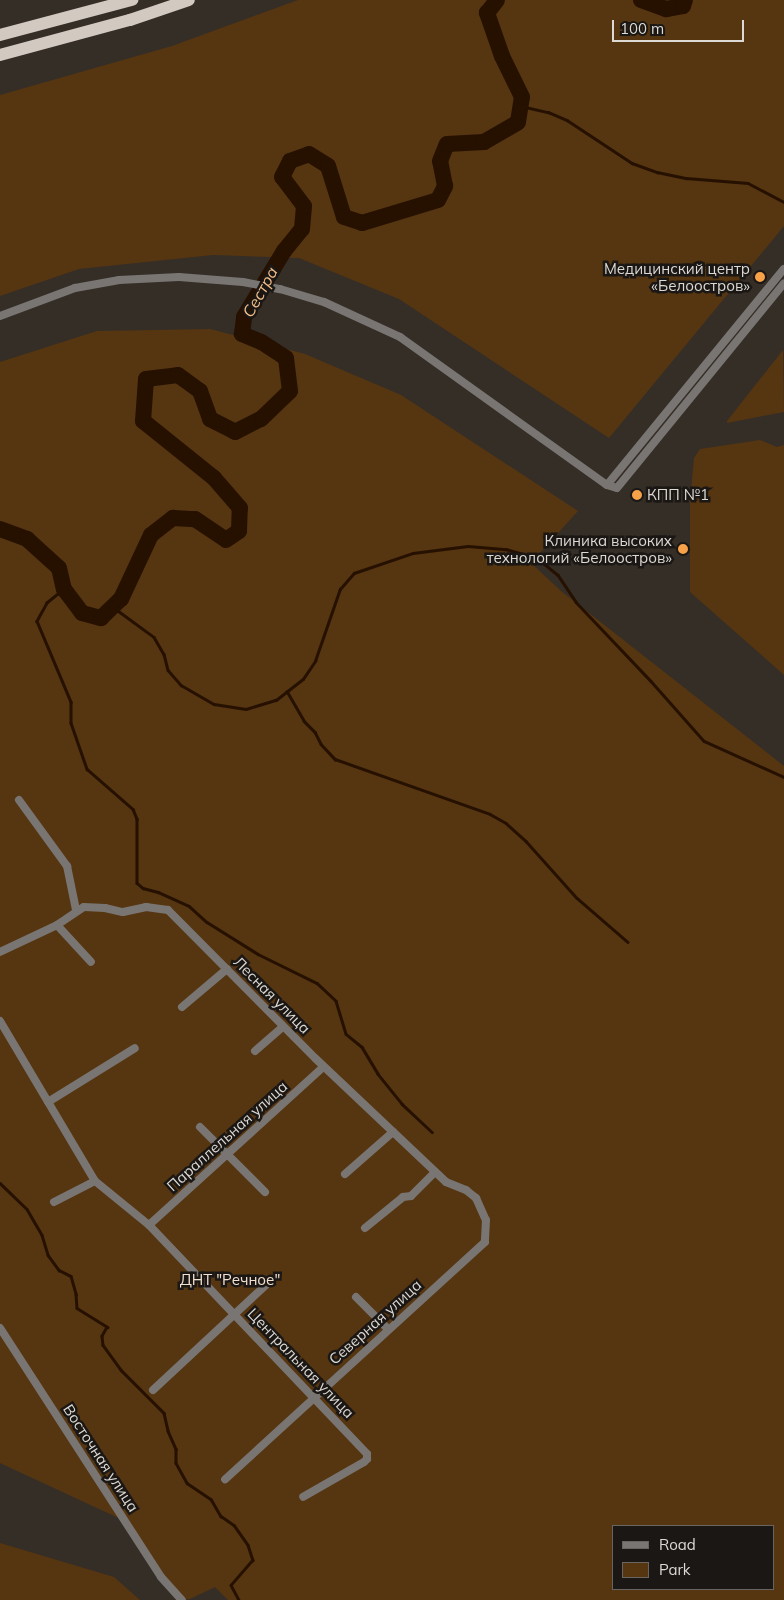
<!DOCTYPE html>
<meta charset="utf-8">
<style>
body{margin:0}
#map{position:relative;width:784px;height:1600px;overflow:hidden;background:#352e27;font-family:Mulish,sans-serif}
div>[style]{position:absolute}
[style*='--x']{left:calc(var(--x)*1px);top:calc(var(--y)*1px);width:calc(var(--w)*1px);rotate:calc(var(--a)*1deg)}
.green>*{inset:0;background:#563511}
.stream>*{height:2.5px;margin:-1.25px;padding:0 1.25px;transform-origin:1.25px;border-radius:1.25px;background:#261100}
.river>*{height:16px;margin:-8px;padding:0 8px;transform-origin:8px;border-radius:8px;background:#261100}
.minor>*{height:8px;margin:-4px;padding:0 4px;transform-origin:4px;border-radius:4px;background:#797572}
.trunk>*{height:12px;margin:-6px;padding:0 6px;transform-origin:6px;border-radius:6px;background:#d2c9c1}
.dots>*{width:14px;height:14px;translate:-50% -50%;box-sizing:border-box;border:2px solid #1a1714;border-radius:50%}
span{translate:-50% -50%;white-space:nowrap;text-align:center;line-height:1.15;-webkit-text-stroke:5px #1a1714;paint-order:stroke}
.poi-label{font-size:15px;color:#ddd9d4}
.right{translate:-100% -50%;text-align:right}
.left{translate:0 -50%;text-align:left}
.street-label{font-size:15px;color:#ddd9d4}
.park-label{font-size:15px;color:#f2dfce}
.water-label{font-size:16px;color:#f5be89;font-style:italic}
.legend{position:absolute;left:612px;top:1525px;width:162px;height:65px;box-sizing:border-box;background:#1a1714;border:1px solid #686561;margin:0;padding:6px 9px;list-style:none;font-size:15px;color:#ddd9d4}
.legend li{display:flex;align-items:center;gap:10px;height:25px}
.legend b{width:25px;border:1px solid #686561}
.scale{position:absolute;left:612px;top:20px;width:132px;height:22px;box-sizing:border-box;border:2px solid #ddd9d4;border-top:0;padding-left:6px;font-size:15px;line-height:18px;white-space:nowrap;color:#ddd9d4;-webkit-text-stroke:4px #1a1714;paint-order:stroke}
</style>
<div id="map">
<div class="green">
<i style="clip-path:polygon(298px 0,784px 0,784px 226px,609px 438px,399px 299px,299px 258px,213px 255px,79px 269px,0 296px,0 95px,172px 46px)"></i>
<i style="clip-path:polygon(evenodd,210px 329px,305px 354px,401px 395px,578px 511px,531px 563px,561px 591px,784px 766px,784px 1600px,228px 1600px,215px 1587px,190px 1599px,182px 1600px,125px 1521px,0 1463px,0 362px,97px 331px,210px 329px,613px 1526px,773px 1526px,773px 1589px,613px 1589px,613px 1526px)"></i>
<i style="clip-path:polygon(783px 350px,784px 412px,727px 423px,727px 421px)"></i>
<i style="clip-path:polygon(760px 440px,777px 447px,784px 445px,784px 675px,690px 592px,690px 501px,694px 458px,700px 449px)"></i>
<i style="clip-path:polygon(0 1543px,114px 1577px,140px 1600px,0 1600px)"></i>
</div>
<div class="stream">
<i style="--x:521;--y:106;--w:28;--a:13"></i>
<i style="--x:548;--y:112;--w:21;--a:23"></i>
<i style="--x:567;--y:120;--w:78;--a:33.5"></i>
<i style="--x:632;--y:163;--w:27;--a:20"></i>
<i style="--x:657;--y:172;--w:30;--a:12"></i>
<i style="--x:686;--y:178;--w:62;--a:4.6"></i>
<i style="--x:748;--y:183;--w:41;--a:27.8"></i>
<i style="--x:64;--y:589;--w:22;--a:141"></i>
<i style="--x:47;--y:603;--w:21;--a:119"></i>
<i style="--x:37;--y:621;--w:88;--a:67.2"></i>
<i style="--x:71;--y:702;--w:21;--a:90"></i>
<i style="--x:71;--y:723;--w:49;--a:70.8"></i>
<i style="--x:87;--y:769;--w:61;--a:41"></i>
<i style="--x:133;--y:809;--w:11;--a:68"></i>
<i style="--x:137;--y:819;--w:64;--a:90"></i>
<i style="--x:137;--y:883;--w:8;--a:40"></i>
<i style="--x:143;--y:888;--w:16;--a:15"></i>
<i style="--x:158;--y:892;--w:34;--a:24"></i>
<i style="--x:189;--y:906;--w:24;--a:42"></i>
<i style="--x:207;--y:922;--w:60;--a:32.1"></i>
<i style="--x:258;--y:954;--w:66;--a:26.2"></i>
<i style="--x:317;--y:983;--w:26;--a:43"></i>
<i style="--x:336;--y:1001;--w:34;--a:73"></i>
<i style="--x:346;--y:1034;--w:21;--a:39"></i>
<i style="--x:362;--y:1047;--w:31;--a:59"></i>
<i style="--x:378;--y:1074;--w:38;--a:51"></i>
<i style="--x:402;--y:1104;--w:41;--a:43"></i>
<i style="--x:113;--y:607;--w:51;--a:36.2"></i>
<i style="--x:154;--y:637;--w:20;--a:60"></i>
<i style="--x:164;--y:654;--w:16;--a:76"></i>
<i style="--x:168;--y:670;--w:20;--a:49"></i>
<i style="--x:181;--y:685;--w:38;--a:30"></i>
<i style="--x:214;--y:704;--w:32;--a:9"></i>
<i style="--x:246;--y:709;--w:31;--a:-17"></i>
<i style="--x:276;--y:700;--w:34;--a:-38"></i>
<i style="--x:303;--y:679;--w:22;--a:-56"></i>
<i style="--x:315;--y:661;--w:76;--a:-70.9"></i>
<i style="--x:340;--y:589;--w:21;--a:-49"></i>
<i style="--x:354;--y:573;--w:62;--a:-18.7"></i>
<i style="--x:413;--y:553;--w:55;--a:-7.3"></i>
<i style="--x:468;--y:546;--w:38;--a:5"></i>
<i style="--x:506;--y:549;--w:32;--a:16"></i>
<i style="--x:537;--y:558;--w:27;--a:39"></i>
<i style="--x:558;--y:575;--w:32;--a:56"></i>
<i style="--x:576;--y:602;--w:109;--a:46.5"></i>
<i style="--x:651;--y:681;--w:80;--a:48.5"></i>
<i style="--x:704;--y:741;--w:88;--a:24.2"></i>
<i style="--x:287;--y:691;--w:34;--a:60"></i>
<i style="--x:304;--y:721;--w:16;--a:45"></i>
<i style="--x:315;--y:732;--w:13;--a:63"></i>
<i style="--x:321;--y:744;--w:21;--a:47"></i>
<i style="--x:335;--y:759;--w:164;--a:19.5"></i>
<i style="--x:490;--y:814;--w:18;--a:29"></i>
<i style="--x:506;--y:823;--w:27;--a:42"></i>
<i style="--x:526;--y:841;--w:76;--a:48.2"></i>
<i style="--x:577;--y:898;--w:67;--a:40.8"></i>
<i style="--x:0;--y:1183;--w:37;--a:44"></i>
<i style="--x:27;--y:1209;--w:30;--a:60"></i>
<i style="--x:42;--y:1235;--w:21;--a:73"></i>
<i style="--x:48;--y:1255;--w:19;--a:54"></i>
<i style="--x:59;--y:1270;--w:13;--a:27"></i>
<i style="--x:71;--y:1276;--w:19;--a:74"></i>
<i style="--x:76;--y:1294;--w:14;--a:86"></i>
<i style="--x:77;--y:1308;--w:36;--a:32"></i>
<i style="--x:107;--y:1327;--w:10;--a:119"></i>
<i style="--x:102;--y:1336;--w:9;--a:84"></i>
<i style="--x:103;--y:1345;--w:31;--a:54"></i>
<i style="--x:121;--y:1370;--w:61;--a:45"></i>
<i style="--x:164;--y:1413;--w:18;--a:77"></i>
<i style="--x:168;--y:1431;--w:20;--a:66"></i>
<i style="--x:176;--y:1449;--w:14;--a:90"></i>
<i style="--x:176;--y:1463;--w:23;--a:61"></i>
<i style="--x:187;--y:1483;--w:29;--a:34"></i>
<i style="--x:211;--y:1499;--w:20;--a:60"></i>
<i style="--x:221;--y:1516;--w:16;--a:35"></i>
<i style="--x:234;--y:1525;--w:24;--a:55"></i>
<i style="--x:248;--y:1545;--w:16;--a:72"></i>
<i style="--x:253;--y:1560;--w:33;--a:131"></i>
<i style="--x:231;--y:1585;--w:17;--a:62"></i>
</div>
<div class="river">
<i style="--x:641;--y:0;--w:27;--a:20"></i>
<i style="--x:666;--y:9;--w:17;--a:-10"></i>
<i style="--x:683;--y:6;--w:6;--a:-72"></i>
<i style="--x:0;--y:529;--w:29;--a:20"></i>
<i style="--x:27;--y:539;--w:43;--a:42.2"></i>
<i style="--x:59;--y:568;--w:22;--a:77"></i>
<i style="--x:64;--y:589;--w:30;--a:53"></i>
<i style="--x:82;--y:613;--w:20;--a:15"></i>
<i style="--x:101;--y:618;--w:28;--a:-44"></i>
<i style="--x:121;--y:599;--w:71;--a:-64.9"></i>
<i style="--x:151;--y:535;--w:28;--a:-38"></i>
<i style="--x:173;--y:518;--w:22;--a:3"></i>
<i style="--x:195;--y:519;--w:37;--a:34"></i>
<i style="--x:226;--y:540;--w:16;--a:-35"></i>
<i style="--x:239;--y:531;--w:23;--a:-88"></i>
<i style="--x:240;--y:508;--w:40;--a:-131"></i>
<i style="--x:214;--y:478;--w:91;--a:-141.2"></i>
<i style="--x:143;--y:421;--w:42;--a:-85.9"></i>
<i style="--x:146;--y:379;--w:32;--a:-7"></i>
<i style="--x:178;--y:375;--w:27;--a:36"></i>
<i style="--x:200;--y:391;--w:30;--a:70"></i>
<i style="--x:210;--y:419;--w:28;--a:27"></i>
<i style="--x:235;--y:432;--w:29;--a:-27"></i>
<i style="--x:261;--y:419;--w:40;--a:-44"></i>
<i style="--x:290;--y:391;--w:33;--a:-97"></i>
<i style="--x:286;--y:358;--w:30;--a:-147"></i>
<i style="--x:261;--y:342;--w:21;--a:-157"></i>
<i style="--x:242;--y:334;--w:17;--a:-83"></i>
<i style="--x:244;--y:317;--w:77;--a:-58.8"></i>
<i style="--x:284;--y:251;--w:28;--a:-51"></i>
<i style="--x:302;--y:229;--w:23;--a:-85"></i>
<i style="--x:304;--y:206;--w:36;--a:-127"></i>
<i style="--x:282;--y:177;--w:18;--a:-63"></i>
<i style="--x:290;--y:161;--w:20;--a:-20"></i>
<i style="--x:309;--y:154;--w:22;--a:32"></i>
<i style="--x:328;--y:166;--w:53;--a:72.6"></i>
<i style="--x:344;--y:217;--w:19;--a:18"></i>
<i style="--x:362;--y:223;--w:79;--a:-16.8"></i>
<i style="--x:438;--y:200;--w:16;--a:-63"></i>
<i style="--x:445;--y:186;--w:25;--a:-101"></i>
<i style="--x:440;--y:161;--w:18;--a:-68"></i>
<i style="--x:447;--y:144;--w:37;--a:-3"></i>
<i style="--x:484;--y:142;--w:39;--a:-30"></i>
<i style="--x:518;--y:122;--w:25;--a:-81"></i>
<i style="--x:522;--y:97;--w:46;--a:-116"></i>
<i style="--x:502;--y:56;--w:46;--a:-109.2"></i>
<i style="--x:487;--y:13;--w:16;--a:-52"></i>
</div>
<div class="minor">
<i style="--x:0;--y:316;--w:80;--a:-20.5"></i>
<i style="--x:75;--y:288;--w:45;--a:-10.3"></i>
<i style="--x:119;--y:280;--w:60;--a:-2.9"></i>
<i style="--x:179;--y:277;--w:64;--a:4.5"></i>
<i style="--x:243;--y:282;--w:38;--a:11"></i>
<i style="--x:280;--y:289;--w:46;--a:16.5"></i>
<i style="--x:324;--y:302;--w:84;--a:24.7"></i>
<i style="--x:400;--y:337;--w:254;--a:35.6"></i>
<i style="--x:607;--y:485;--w:10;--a:17"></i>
<i style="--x:617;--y:488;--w:264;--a:-50.8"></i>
<i style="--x:607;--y:485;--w:279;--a:-50.7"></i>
<i style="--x:19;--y:800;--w:82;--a:54"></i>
<i style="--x:67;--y:866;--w:45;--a:78.4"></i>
<i style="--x:57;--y:925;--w:50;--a:47.4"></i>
<i style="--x:0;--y:952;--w:63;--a:-25.3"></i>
<i style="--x:57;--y:925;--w:32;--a:-34"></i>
<i style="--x:84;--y:907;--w:21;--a:3"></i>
<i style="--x:105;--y:908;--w:18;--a:13"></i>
<i style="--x:123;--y:912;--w:24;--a:-12"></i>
<i style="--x:146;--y:907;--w:22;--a:8"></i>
<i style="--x:168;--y:910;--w:210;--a:45.2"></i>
<i style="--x:316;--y:1059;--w:179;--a:43.4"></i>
<i style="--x:446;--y:1182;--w:22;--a:22"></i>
<i style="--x:466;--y:1190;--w:13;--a:39"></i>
<i style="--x:476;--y:1198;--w:24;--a:66"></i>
<i style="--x:486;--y:1220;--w:22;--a:93"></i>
<i style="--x:485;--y:1242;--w:352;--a:137.6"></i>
<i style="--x:182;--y:1007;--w:59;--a:-40.2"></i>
<i style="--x:0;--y:1021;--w:186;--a:59.3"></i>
<i style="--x:95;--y:1181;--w:70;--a:39.2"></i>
<i style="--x:149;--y:1225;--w:316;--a:46.4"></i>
<i style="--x:367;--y:1454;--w:5;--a:90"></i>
<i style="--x:367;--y:1459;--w:4;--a:135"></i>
<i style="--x:364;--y:1462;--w:70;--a:150.2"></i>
<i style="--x:255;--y:1051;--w:37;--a:-41"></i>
<i style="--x:48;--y:1102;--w:102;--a:-31.8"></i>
<i style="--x:200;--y:1127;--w:92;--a:45"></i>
<i style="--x:345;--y:1174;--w:64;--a:-41.2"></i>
<i style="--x:54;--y:1202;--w:46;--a:-27.1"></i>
<i style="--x:149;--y:1225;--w:235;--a:-42.2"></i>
<i style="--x:365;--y:1228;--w:49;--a:-39.2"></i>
<i style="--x:403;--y:1197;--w:8;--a:-7"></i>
<i style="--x:411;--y:1196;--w:34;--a:-45"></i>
<i style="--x:356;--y:1297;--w:45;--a:45"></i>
<i style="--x:0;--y:1328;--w:297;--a:57.1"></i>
<i style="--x:161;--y:1577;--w:31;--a:48"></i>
<i style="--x:153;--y:1390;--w:157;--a:-42.9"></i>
</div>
<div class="trunk">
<i style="--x:0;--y:35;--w:137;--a:-14.9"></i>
<i style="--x:0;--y:55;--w:135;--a:-15.1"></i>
<i style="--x:130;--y:20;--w:62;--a:-18.7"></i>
</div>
<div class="dots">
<i style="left:760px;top:277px;background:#f7a248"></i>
<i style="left:637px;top:495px;background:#f7a248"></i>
<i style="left:683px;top:549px;background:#f7a248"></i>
</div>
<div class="poi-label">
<span class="right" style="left:750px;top:277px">Медицинский центр<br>«Белоостров»</span>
<span class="left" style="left:647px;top:495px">КПП №1</span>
<span class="right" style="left:672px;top:549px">Клиника высоких<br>технологий «Белоостров»</span>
</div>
<div class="street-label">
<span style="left:272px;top:995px;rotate:45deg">Лесная улица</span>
<span style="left:227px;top:1136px;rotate:-42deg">Параллельная улица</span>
<span style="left:375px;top:1322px;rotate:-42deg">Северная улица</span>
<span style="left:301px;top:1363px;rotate:46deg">Центральная улица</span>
<span style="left:101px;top:1458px;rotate:57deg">Восточная улица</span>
</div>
<div class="park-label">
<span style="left:230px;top:1280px">ДНТ "Речное"</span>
</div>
<div class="water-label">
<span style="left:260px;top:292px;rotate:-61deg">Сестра</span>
</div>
<ul class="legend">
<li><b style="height:6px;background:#797572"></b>Road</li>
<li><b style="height:14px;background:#563511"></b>Park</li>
</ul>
<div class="scale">100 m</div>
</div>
